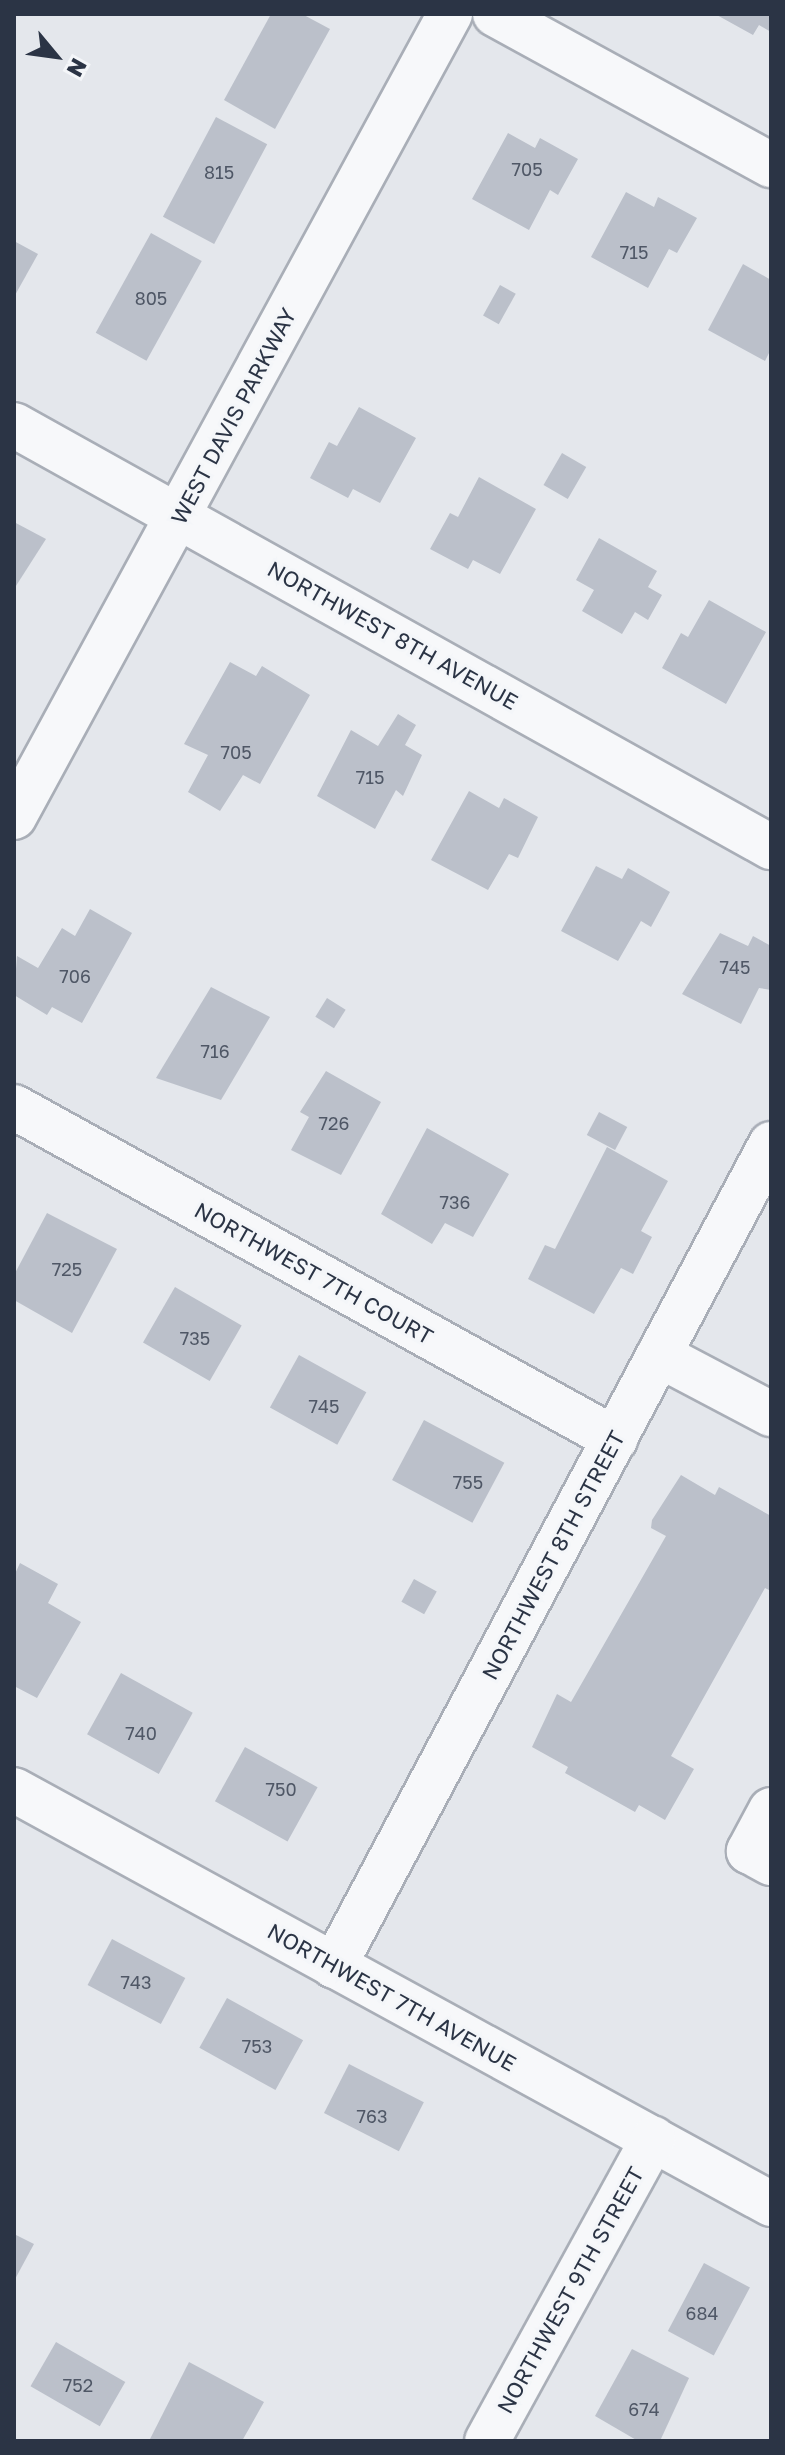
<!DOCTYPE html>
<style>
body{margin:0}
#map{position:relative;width:785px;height:2455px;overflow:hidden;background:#e4e7ec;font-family:"Golos Text",sans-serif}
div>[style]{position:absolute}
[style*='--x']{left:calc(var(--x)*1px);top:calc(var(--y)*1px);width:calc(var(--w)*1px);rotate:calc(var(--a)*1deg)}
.building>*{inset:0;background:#bbc0ca;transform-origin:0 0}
.roads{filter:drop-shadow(2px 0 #a9aeb7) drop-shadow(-2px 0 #a9aeb7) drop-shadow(0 2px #a9aeb7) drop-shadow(0 -2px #a9aeb7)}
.minor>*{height:44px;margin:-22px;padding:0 22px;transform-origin:22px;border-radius:22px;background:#f7f8fa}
span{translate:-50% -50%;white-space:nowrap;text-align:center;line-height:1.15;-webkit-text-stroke:6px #f4f6f9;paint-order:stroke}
.number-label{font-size:18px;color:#4f5766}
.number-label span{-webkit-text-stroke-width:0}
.street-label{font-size:22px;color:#2b3445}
.frame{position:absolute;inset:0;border:16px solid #2b3445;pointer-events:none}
.north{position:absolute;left:16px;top:16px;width:80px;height:80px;-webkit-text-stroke:6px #f4f6f9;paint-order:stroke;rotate:119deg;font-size:22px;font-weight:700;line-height:32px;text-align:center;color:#2b3445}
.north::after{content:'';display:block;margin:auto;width:28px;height:36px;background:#2b3445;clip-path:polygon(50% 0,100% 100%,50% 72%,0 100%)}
</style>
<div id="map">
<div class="building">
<i style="clip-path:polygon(271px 14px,302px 14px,330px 29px,275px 129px,224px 100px)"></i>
<i style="clip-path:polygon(715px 14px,771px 14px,771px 32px,759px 25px,753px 35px)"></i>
<i style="left:216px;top:117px;width:58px;height:113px;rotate:28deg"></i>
<i style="clip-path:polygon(508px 133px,535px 148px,540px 138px,578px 159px,558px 195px,550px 190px,529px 230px,472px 199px)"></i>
<i style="clip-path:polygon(626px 192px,654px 207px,658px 197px,697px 218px,677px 253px,669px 249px,648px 288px,591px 257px)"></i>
<i style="left:151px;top:233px;width:58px;height:114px;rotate:29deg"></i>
<i style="clip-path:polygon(14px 241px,38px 254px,14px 297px)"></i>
<i style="clip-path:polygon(743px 264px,771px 280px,771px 349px,765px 361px,708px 330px)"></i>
<i style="left:500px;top:285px;width:18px;height:35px;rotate:29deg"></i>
<i style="clip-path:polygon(359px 407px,416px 438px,380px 503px,353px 489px,348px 498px,310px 478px,329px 442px,337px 446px)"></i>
<i style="left:562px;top:453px;width:28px;height:37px;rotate:30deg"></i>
<i style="clip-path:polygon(479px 477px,536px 509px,500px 574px,473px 560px,468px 569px,430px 549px,450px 513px,458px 517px)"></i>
<i style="clip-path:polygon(14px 522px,46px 539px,14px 589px)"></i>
<i style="clip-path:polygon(599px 538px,657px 571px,648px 587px,662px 595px,648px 620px,635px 612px,622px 634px,582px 611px,594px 590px,576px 580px)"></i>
<i style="clip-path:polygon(709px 600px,766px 632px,726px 704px,662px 668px,681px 633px,688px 637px)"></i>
<i style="clip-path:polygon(230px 662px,256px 676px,262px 666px,310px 695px,260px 784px,243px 775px,220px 811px,188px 792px,208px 755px,184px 744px)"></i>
<i style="clip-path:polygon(398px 714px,416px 725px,405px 745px,422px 755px,403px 796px,396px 790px,375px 829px,317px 796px,351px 730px,378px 746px)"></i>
<i style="clip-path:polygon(469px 791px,499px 808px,504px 798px,538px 817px,518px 858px,509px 854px,488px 890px,431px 860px)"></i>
<i style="clip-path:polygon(596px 866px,622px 879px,628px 868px,670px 892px,651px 927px,641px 921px,618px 961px,561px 931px)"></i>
<i style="clip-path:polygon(90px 909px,132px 933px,82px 1023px,52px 1007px,47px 1015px,14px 995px,17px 956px,38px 968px,62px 928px,75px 936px)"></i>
<i style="clip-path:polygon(720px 933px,748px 946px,753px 936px,771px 946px,771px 990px,759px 988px,741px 1024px,682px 994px)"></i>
<i style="clip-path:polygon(211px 987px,270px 1017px,221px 1100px,156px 1078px)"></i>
<i style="left:327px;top:998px;width:22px;height:22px;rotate:32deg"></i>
<i style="clip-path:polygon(326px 1071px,381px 1102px,341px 1175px,291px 1150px,309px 1117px,300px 1112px)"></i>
<i style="left:599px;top:1112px;width:32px;height:26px;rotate:28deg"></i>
<i style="clip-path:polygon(427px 1128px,509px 1174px,473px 1237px,445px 1223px,432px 1244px,381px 1214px)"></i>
<i style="clip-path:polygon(607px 1147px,668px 1181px,641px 1231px,652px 1237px,633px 1274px,621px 1268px,594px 1314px,528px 1279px,545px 1245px,555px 1249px)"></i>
<i style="clip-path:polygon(47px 1213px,117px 1249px,72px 1333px,14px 1300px,14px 1275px)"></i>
<i style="left:175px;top:1287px;width:77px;height:64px;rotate:30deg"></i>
<i style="left:299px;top:1355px;width:77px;height:60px;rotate:29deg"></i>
<i style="left:424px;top:1420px;width:91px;height:68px;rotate:28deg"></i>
<i style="clip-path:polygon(681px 1475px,715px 1495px,719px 1487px,771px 1516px,771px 1591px,765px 1588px,671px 1756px,694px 1769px,665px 1820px,639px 1805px,635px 1812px,565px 1773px,568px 1767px,532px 1747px,557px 1694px,571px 1702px,666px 1536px,651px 1528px,652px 1520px)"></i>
<i style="clip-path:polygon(20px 1563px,58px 1584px,48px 1603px,81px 1622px,37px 1698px,14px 1686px,14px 1576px)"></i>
<i style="left:414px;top:1579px;width:26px;height:26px;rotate:29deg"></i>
<i style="left:121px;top:1673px;width:82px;height:70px;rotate:29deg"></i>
<i style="left:245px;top:1747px;width:83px;height:62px;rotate:29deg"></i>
<i style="left:112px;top:1939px;width:83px;height:52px;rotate:28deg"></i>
<i style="left:227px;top:1998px;width:87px;height:57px;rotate:29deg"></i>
<i style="left:349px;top:2064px;width:84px;height:55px;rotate:27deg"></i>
<i style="clip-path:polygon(14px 2234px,34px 2244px,14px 2281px)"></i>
<i style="left:704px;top:2263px;width:52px;height:77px;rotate:28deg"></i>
<i style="left:56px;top:2342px;width:80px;height:51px;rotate:30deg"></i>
<i style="clip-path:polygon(632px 2349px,689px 2378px,660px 2441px,638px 2441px,595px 2416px)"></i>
<i style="clip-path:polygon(189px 2362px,264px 2402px,242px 2441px,149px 2441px)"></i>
</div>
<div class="roads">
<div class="minor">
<i style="--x:495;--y:14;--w:315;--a:28.7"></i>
<i style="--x:14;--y:425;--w:867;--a:29.14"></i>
<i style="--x:14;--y:817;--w:914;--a:-61.5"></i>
<i style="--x:14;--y:1107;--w:687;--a:28.92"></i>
<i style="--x:659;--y:1355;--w:127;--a:27.8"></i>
<i style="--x:14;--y:1790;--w:863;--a:28.67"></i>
<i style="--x:771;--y:1810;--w:47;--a:118.2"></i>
<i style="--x:749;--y:1851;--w:25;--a:29"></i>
<i style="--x:334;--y:1966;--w:931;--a:-62"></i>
<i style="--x:487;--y:2441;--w:345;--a:-61.2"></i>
</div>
</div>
<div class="number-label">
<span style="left:527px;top:169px">705</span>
<span style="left:219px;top:172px">815</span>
<span style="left:634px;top:252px">715</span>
<span style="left:151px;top:298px">805</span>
<span style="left:236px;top:752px">705</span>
<span style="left:370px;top:777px">715</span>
<span style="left:735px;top:967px">745</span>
<span style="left:75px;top:976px">706</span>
<span style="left:215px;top:1051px">716</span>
<span style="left:334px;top:1123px">726</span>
<span style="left:455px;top:1202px">736</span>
<span style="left:67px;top:1269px">725</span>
<span style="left:195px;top:1338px">735</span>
<span style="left:324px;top:1406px">745</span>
<span style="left:468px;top:1482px">755</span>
<span style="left:141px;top:1733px">740</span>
<span style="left:281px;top:1789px">750</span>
<span style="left:136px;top:1982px">743</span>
<span style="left:257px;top:2046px">753</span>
<span style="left:372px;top:2116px">763</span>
<span style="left:702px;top:2313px">684</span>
<span style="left:78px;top:2385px">752</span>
<span style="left:644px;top:2409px">674</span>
</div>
<div class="street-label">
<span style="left:233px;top:416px;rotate:-62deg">WEST DAVIS PARKWAY</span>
<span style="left:393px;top:635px;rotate:29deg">NORTHWEST 8TH AVENUE</span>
<span style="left:314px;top:1273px;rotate:29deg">NORTHWEST 7TH COURT</span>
<span style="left:553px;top:1555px;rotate:-62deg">NORTHWEST 8TH STREET</span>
<span style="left:392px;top:1997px;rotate:29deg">NORTHWEST 7TH AVENUE</span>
<span style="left:570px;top:2290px;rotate:-61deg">NORTHWEST 9TH STREET</span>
</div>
<div class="frame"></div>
<div class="north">N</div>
</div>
